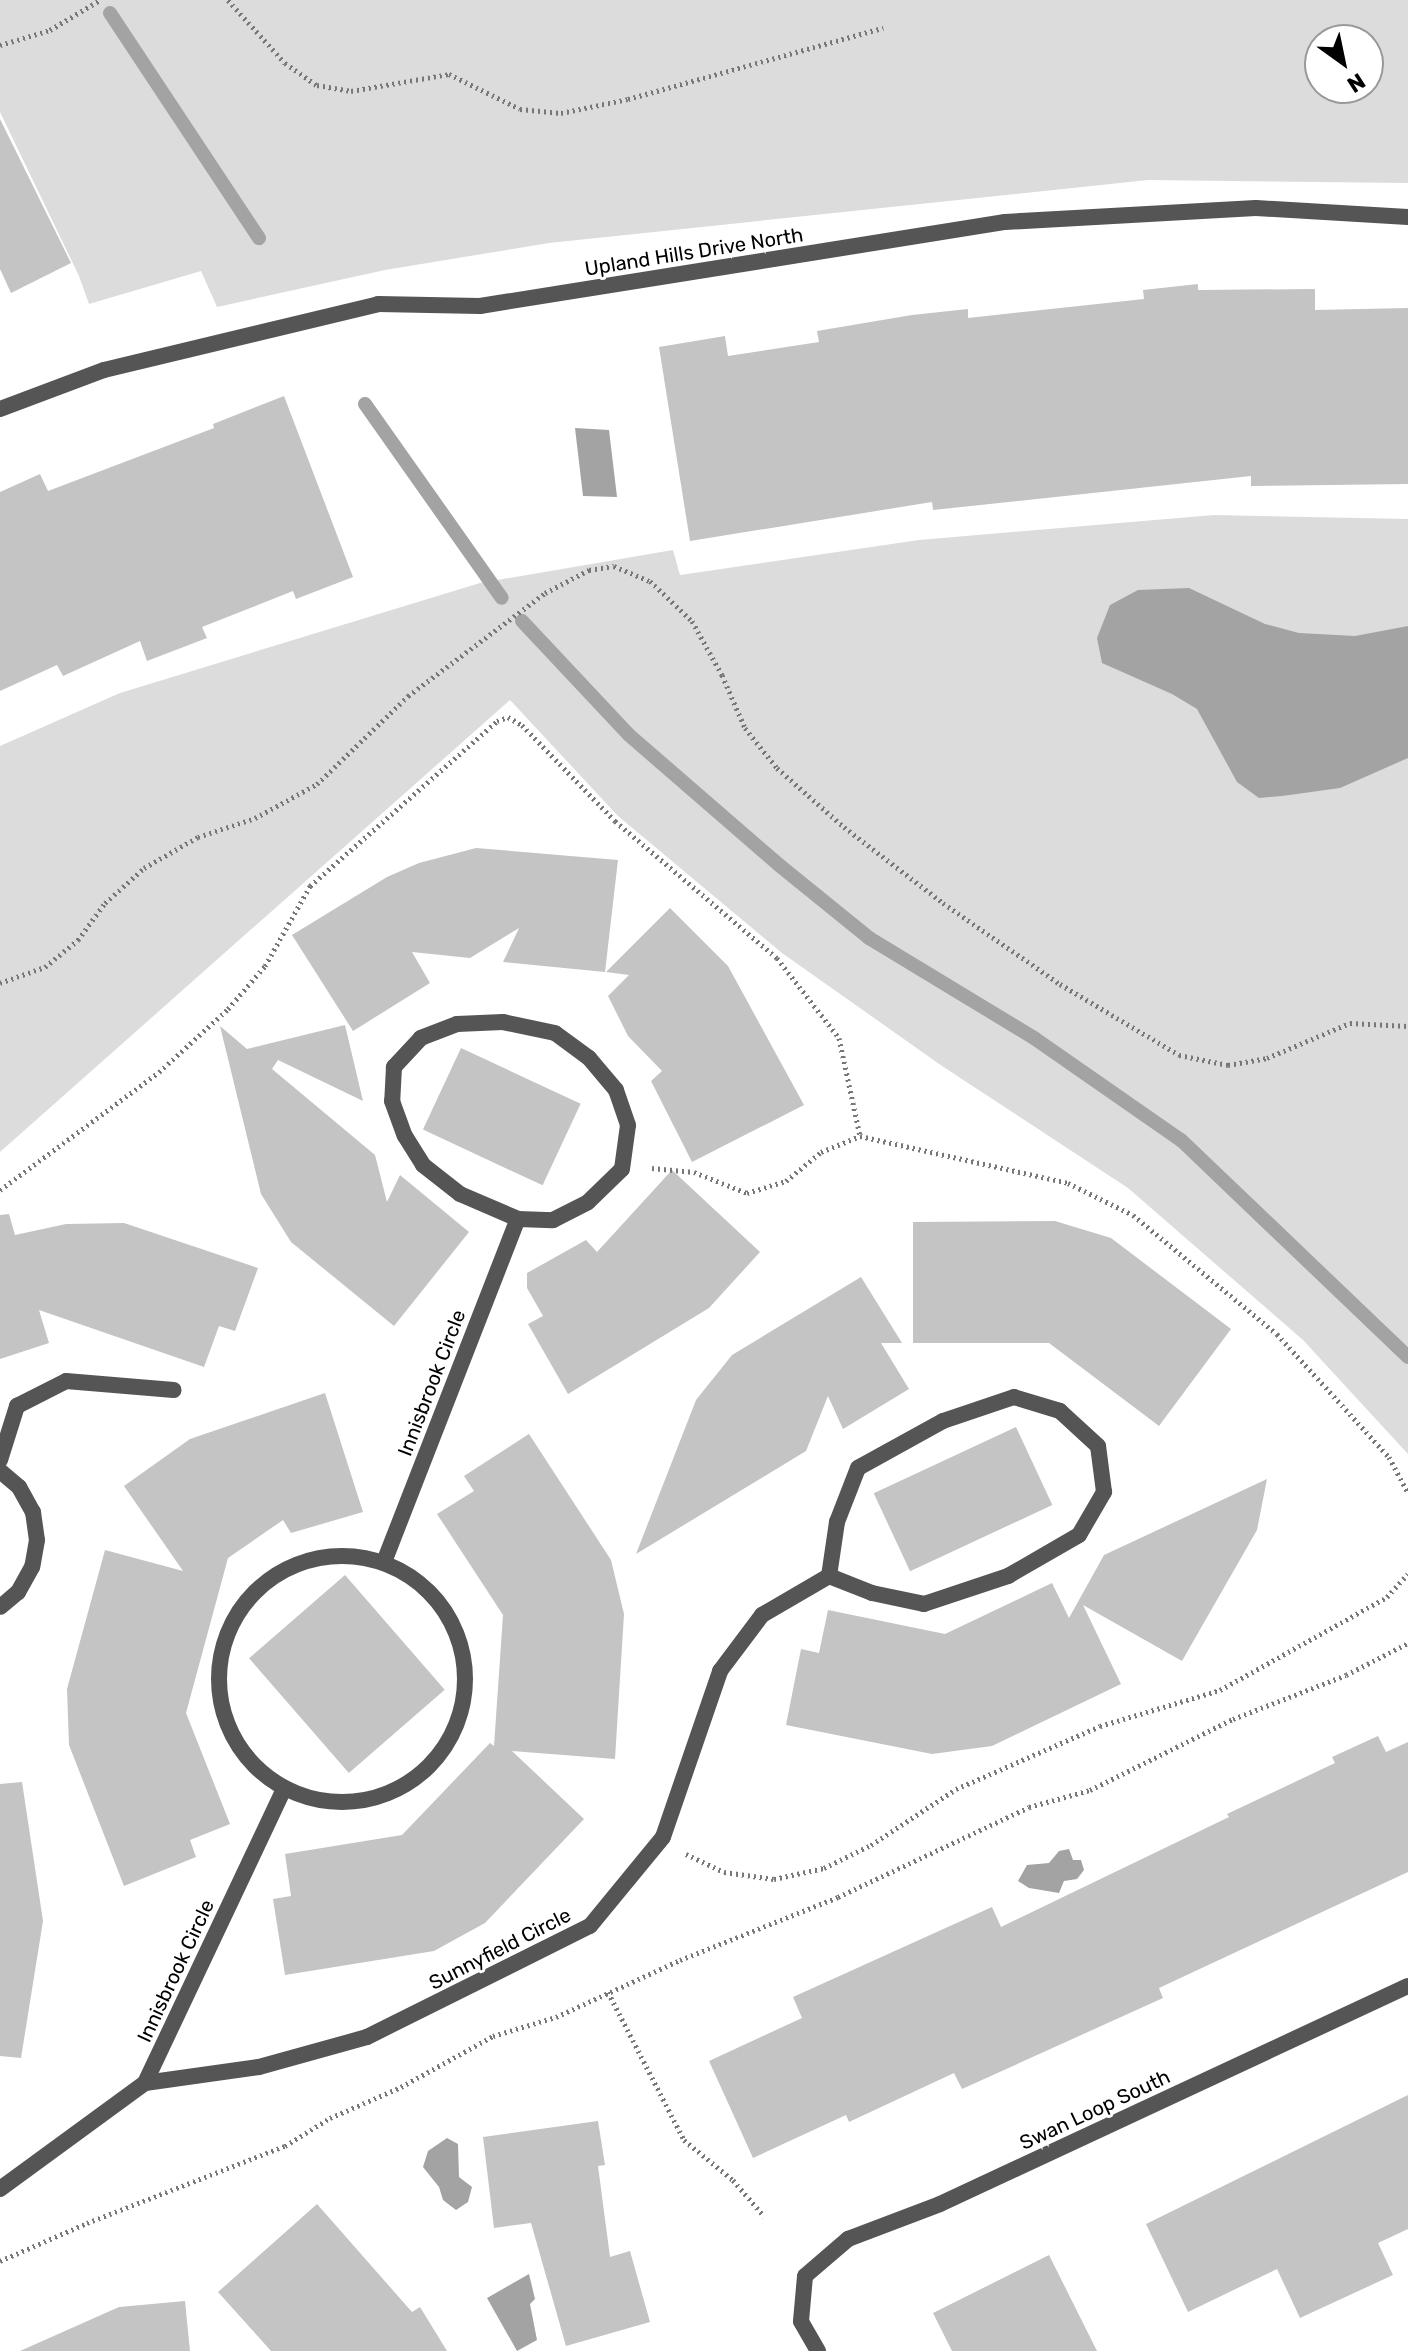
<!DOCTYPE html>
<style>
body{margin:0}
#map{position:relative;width:1408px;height:2351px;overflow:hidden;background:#fff;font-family:Rubik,sans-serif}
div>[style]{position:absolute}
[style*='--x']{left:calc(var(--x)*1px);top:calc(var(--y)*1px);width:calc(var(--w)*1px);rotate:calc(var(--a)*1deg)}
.green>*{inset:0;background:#dcdcdc}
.water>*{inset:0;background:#a3a3a3}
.stream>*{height:14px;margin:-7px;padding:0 7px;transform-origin:7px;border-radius:7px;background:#a3a3a3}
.building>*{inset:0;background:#c4c4c4;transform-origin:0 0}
.path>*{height:5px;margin-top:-2.5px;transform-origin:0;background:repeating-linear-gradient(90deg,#777 0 2px,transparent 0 6px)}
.minor>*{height:16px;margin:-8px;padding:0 8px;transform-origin:8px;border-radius:8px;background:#555}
.minor>.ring{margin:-8px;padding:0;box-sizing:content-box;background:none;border:16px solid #555;border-radius:50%}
span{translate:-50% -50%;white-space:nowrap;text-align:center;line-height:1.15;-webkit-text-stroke:6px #fff;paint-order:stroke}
.street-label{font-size:20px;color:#000}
.north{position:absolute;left:1304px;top:24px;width:80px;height:80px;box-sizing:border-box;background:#fff;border:2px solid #999;border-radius:50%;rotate:147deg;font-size:22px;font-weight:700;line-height:32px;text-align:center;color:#000}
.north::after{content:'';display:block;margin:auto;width:28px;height:36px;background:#000;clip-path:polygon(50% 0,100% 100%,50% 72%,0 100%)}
</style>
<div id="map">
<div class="green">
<i style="clip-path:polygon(evenodd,0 0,1408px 0,1408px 183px,1148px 180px,549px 243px,385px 270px,217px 307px,201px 271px,89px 304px,79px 276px,0 112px,0 0,1368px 40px,1368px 88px,1320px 88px,1320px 40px,1368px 40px)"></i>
<i style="clip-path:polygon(1214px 515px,1408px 519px,1408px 1454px,1303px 1340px,1128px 1188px,942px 1066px,782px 953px,618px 816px,510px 700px,0 1152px,0 746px,120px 693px,480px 583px,673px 550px,680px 575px,919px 540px)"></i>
</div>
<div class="water">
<i style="clip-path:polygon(575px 428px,609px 430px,617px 497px,583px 496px)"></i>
<i style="clip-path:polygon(1189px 588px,1265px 624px,1299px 633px,1355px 636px,1408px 626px,1408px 758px,1340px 788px,1282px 796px,1259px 798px,1237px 782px,1197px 709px,1172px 694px,1102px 663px,1097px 638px,1110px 605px,1138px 590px)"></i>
<i style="clip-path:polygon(1069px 1849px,1073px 1860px,1081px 1860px,1084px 1870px,1077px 1879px,1064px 1881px,1059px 1893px,1029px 1888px,1018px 1881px,1027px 1865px,1049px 1863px,1059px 1851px)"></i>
<i style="clip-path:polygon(447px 2138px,458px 2144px,459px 2177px,472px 2187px,468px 2202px,456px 2210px,443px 2200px,439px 2187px,423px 2167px,428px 2151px)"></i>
<i style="clip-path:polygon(529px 2274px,535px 2299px,530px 2304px,537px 2340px,517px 2351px,487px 2298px)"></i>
</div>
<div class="stream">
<i style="--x:110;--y:13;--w:270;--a:56.5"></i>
<i style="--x:365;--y:404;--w:237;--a:54.8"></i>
<i style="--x:522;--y:621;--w:156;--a:46.8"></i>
<i style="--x:629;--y:735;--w:198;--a:40.9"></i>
<i style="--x:779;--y:865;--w:116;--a:39"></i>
<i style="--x:869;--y:938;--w:193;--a:31.2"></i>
<i style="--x:1034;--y:1038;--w:179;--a:34.8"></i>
<i style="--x:1181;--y:1140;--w:314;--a:43.7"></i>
</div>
<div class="building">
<i style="clip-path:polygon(0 119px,71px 263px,11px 293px,0 269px)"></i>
<i style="clip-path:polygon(1198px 284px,1198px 290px,1315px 289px,1315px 310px,1408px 308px,1408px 484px,1251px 486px,1251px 476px,933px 510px,932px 502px,690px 541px,659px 347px,725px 336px,728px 356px,819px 342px,817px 331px,912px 315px,968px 309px,968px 318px,1144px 299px,1143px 290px)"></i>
<i style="clip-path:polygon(284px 396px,353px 577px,296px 599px,293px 591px,202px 627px,207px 638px,147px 661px,140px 641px,63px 676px,57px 665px,0 691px,0 492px,40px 474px,48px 491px,214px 428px,213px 424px)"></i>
<i style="clip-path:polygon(476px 848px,618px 860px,605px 972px,503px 962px,519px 928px,470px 958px,412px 952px,430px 983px,353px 1031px,292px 935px,387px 877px,419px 863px)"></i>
<i style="clip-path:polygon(670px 908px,728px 966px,804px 1105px,692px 1162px,651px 1081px,662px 1071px,628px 1036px,608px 996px,629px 975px,606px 972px)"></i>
<i style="clip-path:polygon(345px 1025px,363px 1101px,278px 1060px,272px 1069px,375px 1155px,387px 1202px,400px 1175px,469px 1232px,394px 1326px,291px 1242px,261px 1194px,220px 1026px,247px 1049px)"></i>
<i style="left:461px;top:1048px;width:132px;height:90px;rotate:25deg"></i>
<i style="clip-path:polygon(672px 1170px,760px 1252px,709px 1308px,568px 1394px,528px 1324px,543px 1316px,527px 1288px,527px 1273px,586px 1240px,597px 1252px)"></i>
<i style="clip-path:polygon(9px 1214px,15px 1235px,66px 1224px,124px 1223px,258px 1268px,235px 1331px,219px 1326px,204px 1367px,39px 1310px,49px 1343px,0 1359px,0 1215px)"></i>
<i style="clip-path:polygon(1055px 1221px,1111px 1238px,1231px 1329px,1159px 1426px,1049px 1343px,913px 1343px,913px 1222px)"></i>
<i style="clip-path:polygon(861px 1277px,902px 1343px,881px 1343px,909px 1389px,843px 1429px,828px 1396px,806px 1451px,636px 1554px,696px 1400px,732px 1355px)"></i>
<i style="clip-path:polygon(325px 1393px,363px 1512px,291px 1533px,283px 1520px,228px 1558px,186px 1713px,230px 1824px,190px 1840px,196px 1857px,124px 1886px,69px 1745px,67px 1689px,105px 1550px,183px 1571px,124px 1486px,190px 1439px)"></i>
<i style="left:1016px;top:1427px;width:86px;height:157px;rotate:65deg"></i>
<i style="clip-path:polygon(529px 1434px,611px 1560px,624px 1614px,615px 1759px,512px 1751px,584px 1819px,485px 1923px,434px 1951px,285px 1975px,273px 1899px,291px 1896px,285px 1854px,402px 1835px,490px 1743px,494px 1746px,503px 1615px,437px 1514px,474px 1491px,464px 1476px)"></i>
<i style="clip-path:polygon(1267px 1479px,1257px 1530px,1182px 1661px,1083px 1605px,1121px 1684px,992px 1746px,932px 1754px,786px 1725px,801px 1649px,819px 1653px,828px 1610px,945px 1634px,1052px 1583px,1069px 1618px,1104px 1555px)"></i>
<i style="left:345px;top:1575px;width:152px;height:127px;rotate:49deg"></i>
<i style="clip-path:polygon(1378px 1736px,1386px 1752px,1408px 1742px,1408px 1872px,1159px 1988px,1163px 1998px,962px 2089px,954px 2073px,849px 2122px,846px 2115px,753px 2158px,709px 2061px,802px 2018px,793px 1997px,992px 1907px,1001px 1927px,1229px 1817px,1227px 1814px,1335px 1763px,1332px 1757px)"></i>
<i style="clip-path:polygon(22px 1782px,43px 1921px,21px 2058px,0 2056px,0 1784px)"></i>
<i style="clip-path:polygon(1408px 2095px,1408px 2229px,1378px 2243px,1393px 2275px,1300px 2318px,1277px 2269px,1188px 2312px,1146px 2224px)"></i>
<i style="clip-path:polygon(598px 2121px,605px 2165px,598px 2166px,610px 2257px,630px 2251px,650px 2322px,566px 2346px,531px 2223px,494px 2228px,483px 2137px)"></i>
<i style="clip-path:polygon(317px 2204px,412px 2312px,420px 2307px,447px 2351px,271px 2351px,218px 2292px)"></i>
<i style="clip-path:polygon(1049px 2255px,1097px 2351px,952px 2351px,933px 2313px)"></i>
<i style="clip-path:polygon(185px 2301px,190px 2351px,20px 2351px,119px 2307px)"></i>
</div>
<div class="path">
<i style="--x:228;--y:0;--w:85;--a:47.9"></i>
<i style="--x:285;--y:63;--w:39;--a:35"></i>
<i style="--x:317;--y:85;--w:35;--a:10"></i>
<i style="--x:351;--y:91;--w:99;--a:-9.8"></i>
<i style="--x:449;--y:74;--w:79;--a:26.2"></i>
<i style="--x:520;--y:109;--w:41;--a:5.6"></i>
<i style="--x:561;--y:113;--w:68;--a:-11.8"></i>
<i style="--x:628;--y:99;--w:265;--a:-15.6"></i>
<i style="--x:0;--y:45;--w:52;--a:-16.7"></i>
<i style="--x:50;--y:30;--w:58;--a:-31"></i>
<i style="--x:0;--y:983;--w:48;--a:-19.6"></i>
<i style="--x:45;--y:967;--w:43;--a:-39.3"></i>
<i style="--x:78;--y:940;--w:46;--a:-53.9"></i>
<i style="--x:105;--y:903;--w:52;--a:-41.9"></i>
<i style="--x:144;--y:868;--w:62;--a:-29.9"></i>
<i style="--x:198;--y:837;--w:60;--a:-18.4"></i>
<i style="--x:255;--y:818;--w:71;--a:-28.7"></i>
<i style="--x:317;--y:784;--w:127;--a:-44"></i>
<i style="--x:408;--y:696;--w:171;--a:-36.9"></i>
<i style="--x:545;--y:593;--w:50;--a:-27.6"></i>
<i style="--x:589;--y:570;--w:25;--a:-9"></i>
<i style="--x:614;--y:566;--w:39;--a:23"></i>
<i style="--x:650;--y:581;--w:58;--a:43.6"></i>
<i style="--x:692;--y:621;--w:62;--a:60.9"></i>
<i style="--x:722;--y:675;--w:58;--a:66.5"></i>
<i style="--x:745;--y:728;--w:51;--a:51.3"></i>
<i style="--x:777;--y:768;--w:89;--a:41.4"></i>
<i style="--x:844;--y:827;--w:125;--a:37.5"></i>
<i style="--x:943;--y:903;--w:142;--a:34.7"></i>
<i style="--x:1060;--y:984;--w:139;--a:30.8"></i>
<i style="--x:1179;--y:1055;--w:50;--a:11.5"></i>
<i style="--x:1228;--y:1065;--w:40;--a:-10"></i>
<i style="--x:1267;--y:1058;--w:90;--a:-22.9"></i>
<i style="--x:1350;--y:1023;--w:58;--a:3"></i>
<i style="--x:652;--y:1168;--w:42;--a:5.4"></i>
<i style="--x:694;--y:1172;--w:57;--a:21.6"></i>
<i style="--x:747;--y:1193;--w:41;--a:-17.1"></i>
<i style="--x:786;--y:1181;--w:45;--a:-39.6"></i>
<i style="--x:821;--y:1152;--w:42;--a:-22.3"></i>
<i style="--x:0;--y:1190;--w:198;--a:-36.6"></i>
<i style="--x:159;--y:1072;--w:93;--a:-42.4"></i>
<i style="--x:228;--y:1009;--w:57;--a:-49.3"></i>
<i style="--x:265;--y:966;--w:92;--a:-60.6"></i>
<i style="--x:310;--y:886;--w:249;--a:-41.4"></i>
<i style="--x:497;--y:721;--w:12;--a:-20"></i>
<i style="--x:508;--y:717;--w:16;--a:30"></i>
<i style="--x:522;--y:725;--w:134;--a:45.9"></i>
<i style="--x:615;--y:821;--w:212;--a:40.2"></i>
<i style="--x:777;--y:958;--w:101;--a:52.2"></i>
<i style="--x:839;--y:1038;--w:100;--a:77.9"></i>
<i style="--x:860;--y:1136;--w:213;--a:12.7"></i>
<i style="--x:1068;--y:1183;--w:72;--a:26.2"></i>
<i style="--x:1133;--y:1215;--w:187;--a:39.6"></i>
<i style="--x:1277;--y:1334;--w:166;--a:47.7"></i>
<i style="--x:1389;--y:1457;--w:40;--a:62"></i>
<i style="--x:686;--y:1854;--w:42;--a:25.3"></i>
<i style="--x:724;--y:1872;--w:50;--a:8"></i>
<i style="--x:774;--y:1879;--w:51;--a:-12.4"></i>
<i style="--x:824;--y:1868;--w:52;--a:-26.1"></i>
<i style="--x:871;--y:1845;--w:102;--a:-33.4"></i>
<i style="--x:956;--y:1789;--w:157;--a:-23.6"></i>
<i style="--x:1100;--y:1726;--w:125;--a:-16.7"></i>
<i style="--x:1220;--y:1690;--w:191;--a:-29.1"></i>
<i style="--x:1387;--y:1597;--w:31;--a:-48"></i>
<i style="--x:608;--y:1992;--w:166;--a:62.8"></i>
<i style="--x:684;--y:2140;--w:63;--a:39.2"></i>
<i style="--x:733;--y:2180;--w:48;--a:49.3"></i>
<i style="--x:0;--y:2261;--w:95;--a:-23.6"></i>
<i style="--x:87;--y:2223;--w:212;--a:-21.3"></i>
<i style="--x:285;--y:2146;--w:53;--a:-31.9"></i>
<i style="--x:330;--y:2118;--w:77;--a:-23.6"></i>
<i style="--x:401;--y:2087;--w:105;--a:-29"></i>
<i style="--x:493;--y:2036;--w:66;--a:-16.8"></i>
<i style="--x:556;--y:2017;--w:136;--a:-24.7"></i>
<i style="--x:680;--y:1960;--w:170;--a:-21.7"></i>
<i style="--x:838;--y:1897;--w:211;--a:-25.2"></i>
<i style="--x:1029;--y:1807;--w:63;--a:-15.6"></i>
<i style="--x:1090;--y:1790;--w:160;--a:-26.4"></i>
<i style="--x:1233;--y:1719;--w:121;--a:-21.3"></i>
<i style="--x:1346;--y:1675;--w:70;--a:-27.3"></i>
</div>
<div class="minor">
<i style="--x:0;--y:409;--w:111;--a:-20.6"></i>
<i style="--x:104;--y:370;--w:282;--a:-13.5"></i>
<i style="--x:378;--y:304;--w:102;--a:1.1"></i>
<i style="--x:480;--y:306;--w:532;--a:-9.09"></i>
<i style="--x:1005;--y:222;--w:251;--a:-3.2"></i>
<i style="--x:1256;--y:208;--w:152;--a:3.4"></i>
<i style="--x:0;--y:1460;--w:57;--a:-72.5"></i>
<i style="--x:17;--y:1406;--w:55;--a:-27"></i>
<i style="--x:66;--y:1381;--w:108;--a:4.8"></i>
<i style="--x:0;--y:1471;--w:25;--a:40"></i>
<i style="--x:19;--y:1487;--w:29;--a:61"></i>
<i style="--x:33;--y:1512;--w:28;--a:82"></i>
<i style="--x:37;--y:1540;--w:27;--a:100"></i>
<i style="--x:32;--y:1567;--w:29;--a:119"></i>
<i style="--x:18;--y:1592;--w:23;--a:140"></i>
<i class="ring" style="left:219px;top:1556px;width:230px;height:230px"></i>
<i style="--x:384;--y:1562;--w:368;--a:-68.7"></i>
<i style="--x:518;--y:1219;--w:35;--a:2"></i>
<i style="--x:553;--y:1220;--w:39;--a:-27"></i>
<i style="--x:588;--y:1202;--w:47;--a:-44.1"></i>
<i style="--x:622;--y:1169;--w:44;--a:-82.2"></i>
<i style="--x:628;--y:1125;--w:37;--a:-109"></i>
<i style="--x:616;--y:1090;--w:42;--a:-130.2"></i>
<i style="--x:589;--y:1058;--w:42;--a:-143.7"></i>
<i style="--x:555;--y:1033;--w:53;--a:-168.1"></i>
<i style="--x:503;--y:1022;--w:46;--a:177.5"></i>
<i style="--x:457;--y:1024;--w:39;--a:159"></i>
<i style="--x:421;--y:1038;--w:40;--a:133"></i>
<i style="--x:394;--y:1067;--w:34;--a:93"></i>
<i style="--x:392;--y:1101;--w:37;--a:70"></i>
<i style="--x:405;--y:1136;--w:34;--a:58"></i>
<i style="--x:423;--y:1165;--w:47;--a:38.1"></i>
<i style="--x:460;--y:1194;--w:63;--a:23.3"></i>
<i style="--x:145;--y:2083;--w:325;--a:-64.7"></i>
<i style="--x:0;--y:2189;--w:180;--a:-36.2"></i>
<i style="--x:145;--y:2083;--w:115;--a:-8"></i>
<i style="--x:259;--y:2067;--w:112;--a:-15.5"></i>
<i style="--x:367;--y:2037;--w:249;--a:-26.5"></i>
<i style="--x:590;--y:1926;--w:115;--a:-50.6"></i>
<i style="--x:663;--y:1837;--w:176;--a:-71"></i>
<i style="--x:720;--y:1671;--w:70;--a:-53.1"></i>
<i style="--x:762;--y:1615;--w:78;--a:-30.2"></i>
<i style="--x:829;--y:1576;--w:46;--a:21.6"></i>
<i style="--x:872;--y:1593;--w:53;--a:11.9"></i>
<i style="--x:924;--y:1604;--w:89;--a:-18.4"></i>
<i style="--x:1008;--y:1576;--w:82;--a:-30"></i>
<i style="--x:1079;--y:1535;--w:50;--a:-59.8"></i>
<i style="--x:1104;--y:1492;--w:46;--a:-97.4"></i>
<i style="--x:1098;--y:1446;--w:52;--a:-137.4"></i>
<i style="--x:1060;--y:1411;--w:48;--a:-163.1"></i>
<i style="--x:1014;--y:1397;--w:75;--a:161.3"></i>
<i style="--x:943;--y:1421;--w:97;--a:151.1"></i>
<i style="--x:858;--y:1468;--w:58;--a:111.3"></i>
<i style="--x:837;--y:1522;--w:55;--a:98.4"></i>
<i style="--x:818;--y:2351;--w:34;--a:-120"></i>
<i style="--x:801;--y:2321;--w:45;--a:-84.9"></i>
<i style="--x:805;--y:2276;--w:57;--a:-40.7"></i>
<i style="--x:848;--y:2239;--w:98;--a:-20.8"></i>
<i style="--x:940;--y:2204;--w:516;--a:-24.98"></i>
</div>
<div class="street-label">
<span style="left:694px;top:252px;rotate:-9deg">Upland Hills Drive North</span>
<span style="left:432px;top:1383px;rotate:-69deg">Innisbrook Circle</span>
<span style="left:500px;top:1949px;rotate:-27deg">Sunnyfield Circle</span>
<span style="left:176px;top:1971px;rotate:-65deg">Innisbrook Circle</span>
<span style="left:1095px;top:2110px;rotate:-25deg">Swan Loop South</span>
</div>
<div class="north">N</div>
</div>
